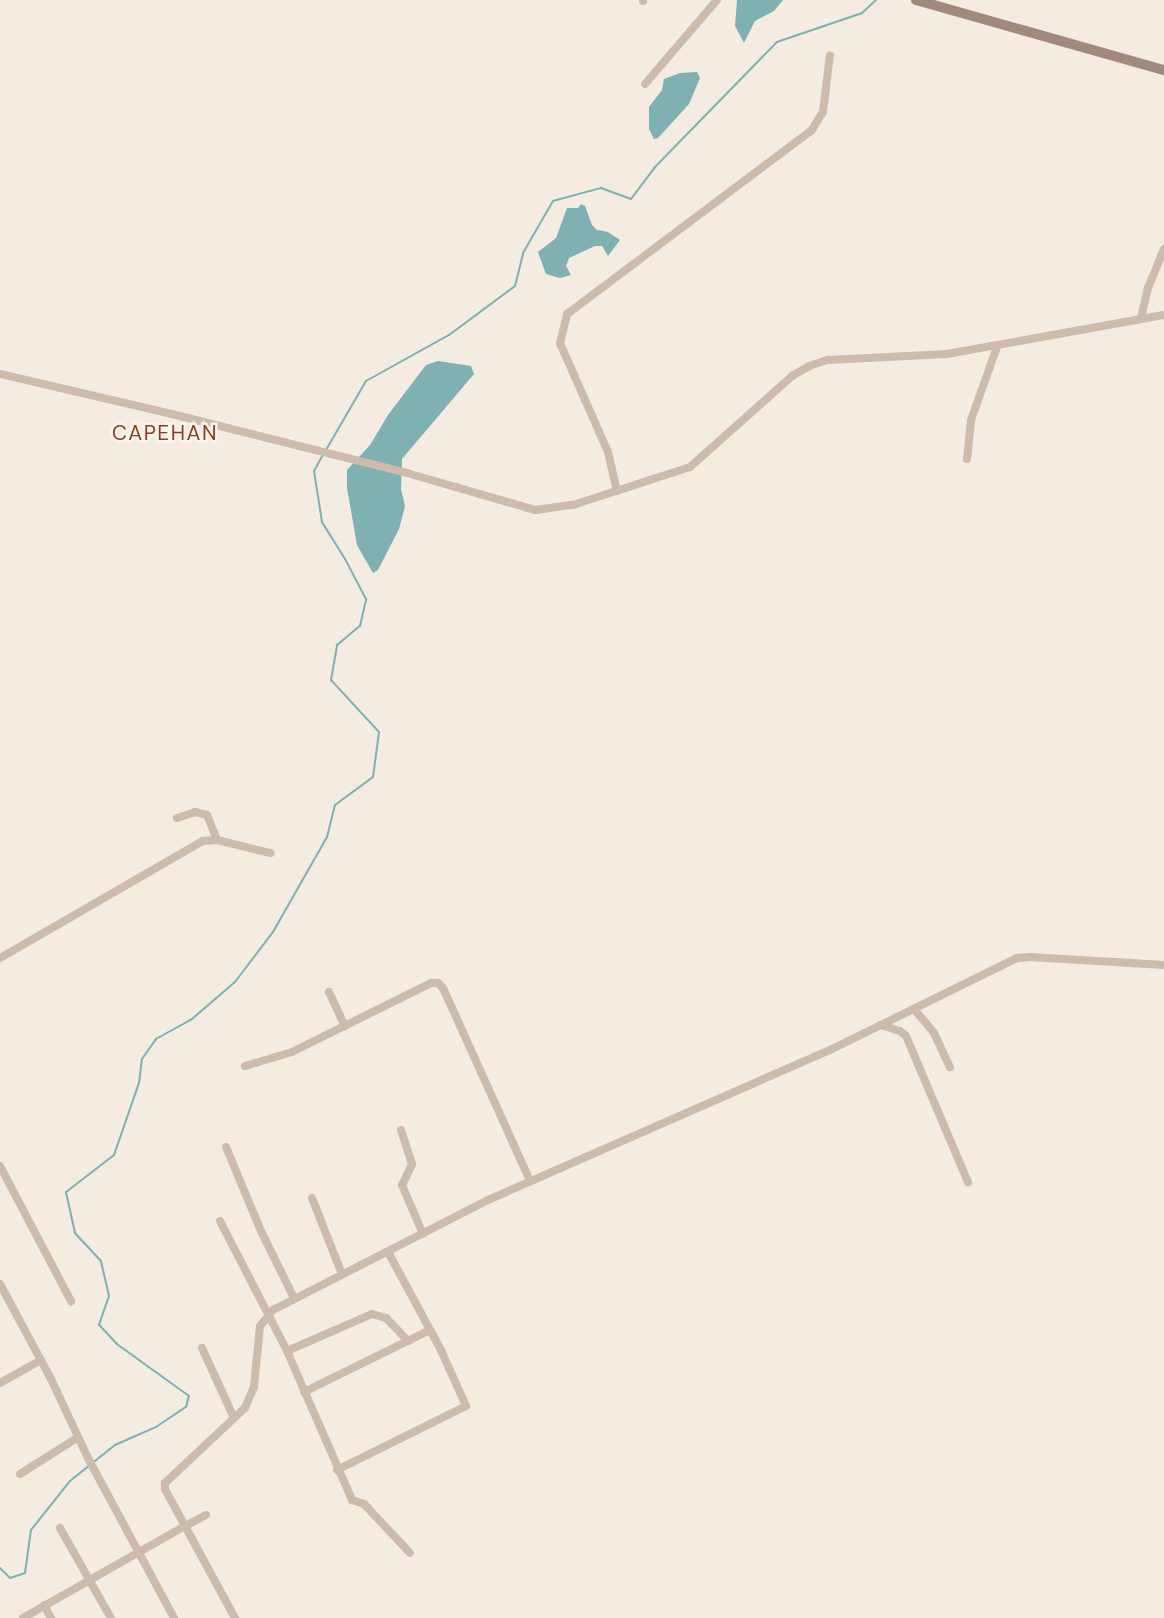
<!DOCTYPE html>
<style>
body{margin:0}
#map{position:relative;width:1164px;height:1618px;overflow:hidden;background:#f4ebe1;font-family:"DM Sans",sans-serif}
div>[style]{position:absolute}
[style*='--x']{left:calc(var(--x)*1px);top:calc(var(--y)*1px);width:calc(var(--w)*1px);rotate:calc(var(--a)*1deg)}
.water>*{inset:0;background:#7fb0b2}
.stream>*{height:2px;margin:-1px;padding:0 1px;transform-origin:1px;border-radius:1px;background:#7fb0b2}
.street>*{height:8px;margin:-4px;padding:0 4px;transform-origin:4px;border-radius:4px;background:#cdbbac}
.secondary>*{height:10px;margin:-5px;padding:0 5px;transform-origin:5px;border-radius:5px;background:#a18a7d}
span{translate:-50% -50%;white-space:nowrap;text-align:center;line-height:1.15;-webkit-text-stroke:5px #fbf5ee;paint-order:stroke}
.quarter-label{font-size:21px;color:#8c3b22;letter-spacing:1.5px}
</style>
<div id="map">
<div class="water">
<i style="clip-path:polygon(737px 0,783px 0,774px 11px,755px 21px,744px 43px,735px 26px)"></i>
<i style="clip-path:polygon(697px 72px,700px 78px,689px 104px,658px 138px,654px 139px,649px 129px,649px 107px,662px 90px,664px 79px,680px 73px)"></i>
<i style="clip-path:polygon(581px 204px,585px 206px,592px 225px,597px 230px,608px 232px,620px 240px,608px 256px,602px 246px,595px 246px,569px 258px,566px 266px,571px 275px,560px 278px,546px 274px,538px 252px,556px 238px,567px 208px,578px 208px)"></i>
<i style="clip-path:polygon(438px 361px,471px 366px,474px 374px,402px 459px,401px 489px,405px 506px,399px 529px,378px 570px,373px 573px,357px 545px,347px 488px,347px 470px,370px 445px,388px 415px,426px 365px)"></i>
</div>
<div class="stream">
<i style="--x:326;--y:450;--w:80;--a:-59.9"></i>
<i style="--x:366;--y:381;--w:95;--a:-29"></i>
<i style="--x:449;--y:335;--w:82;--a:-36.6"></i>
<i style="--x:515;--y:286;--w:34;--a:-76"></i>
<i style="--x:523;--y:253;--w:60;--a:-60"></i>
<i style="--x:553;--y:201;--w:50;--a:-15.2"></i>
<i style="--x:601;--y:188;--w:32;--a:20"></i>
<i style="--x:631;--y:199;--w:39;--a:-53"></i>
<i style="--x:654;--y:168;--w:176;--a:-45.7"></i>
<i style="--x:777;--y:42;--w:90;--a:-18.8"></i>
<i style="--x:862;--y:13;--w:19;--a:-43"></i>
<i style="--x:0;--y:1568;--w:14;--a:45"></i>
<i style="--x:10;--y:1578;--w:16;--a:-18"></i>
<i style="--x:25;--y:1573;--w:43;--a:-82.1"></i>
<i style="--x:31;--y:1530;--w:63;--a:-51.5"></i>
<i style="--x:70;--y:1481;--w:58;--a:-38.7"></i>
<i style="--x:115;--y:1445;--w:45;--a:-23.7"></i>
<i style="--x:156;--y:1427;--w:36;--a:-34"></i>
<i style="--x:186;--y:1407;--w:11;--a:-75"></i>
<i style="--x:189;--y:1396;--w:89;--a:-144.2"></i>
<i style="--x:117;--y:1344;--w:26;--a:-133"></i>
<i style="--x:99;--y:1325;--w:31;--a:-71"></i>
<i style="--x:109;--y:1296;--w:36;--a:-103"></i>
<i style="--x:101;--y:1261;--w:38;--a:-133"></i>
<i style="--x:75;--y:1233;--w:42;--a:-102.4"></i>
<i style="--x:66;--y:1192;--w:61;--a:-37.6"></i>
<i style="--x:114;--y:1155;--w:76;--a:-70.9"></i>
<i style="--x:139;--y:1083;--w:24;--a:-83"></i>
<i style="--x:142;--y:1059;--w:24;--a:-55"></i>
<i style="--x:156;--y:1039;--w:41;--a:-29.1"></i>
<i style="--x:192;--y:1019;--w:57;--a:-40.7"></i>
<i style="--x:235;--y:982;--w:63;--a:-52.8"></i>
<i style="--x:273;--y:932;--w:109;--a:-60.4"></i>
<i style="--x:327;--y:837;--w:33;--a:-76"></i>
<i style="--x:335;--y:805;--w:47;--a:-36.4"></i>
<i style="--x:373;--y:777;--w:45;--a:-82.4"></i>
<i style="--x:379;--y:732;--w:71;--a:-132.7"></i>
<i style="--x:331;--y:680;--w:36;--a:-80"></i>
<i style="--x:337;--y:645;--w:30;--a:-40"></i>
<i style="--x:360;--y:626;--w:28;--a:-77"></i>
<i style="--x:366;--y:599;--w:45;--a:-117.7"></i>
<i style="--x:345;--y:559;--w:44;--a:-121.9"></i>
<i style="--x:322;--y:522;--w:52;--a:-98.9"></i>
<i style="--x:314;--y:471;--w:18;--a:-61"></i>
</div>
<div class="street">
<i style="--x:643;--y:1;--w:1;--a:-90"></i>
<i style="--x:645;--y:84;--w:111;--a:-49.4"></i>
<i style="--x:1141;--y:318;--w:31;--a:-77"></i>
<i style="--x:1148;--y:288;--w:42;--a:-67.7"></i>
<i style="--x:0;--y:374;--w:177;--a:13.1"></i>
<i style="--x:172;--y:414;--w:242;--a:14.1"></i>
<i style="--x:407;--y:473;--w:133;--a:16.1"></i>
<i style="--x:535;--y:510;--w:8;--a:-7"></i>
<i style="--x:543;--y:509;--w:30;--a:-8"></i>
<i style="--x:573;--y:505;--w:123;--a:-18"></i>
<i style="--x:690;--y:467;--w:137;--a:-41.7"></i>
<i style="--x:792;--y:376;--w:20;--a:-30"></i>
<i style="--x:809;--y:366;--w:20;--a:-18"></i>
<i style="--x:828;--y:360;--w:119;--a:-2.9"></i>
<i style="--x:947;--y:354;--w:220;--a:-10.2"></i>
<i style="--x:967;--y:459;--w:39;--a:-84"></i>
<i style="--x:971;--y:420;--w:77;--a:-70.4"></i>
<i style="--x:617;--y:491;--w:40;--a:-103"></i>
<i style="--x:608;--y:452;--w:119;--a:-113.8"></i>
<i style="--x:560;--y:343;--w:30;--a:-76"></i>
<i style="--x:567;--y:314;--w:306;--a:-36.9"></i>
<i style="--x:812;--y:130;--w:21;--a:-59"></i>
<i style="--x:823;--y:112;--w:57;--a:-83"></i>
<i style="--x:177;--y:818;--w:19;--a:-18"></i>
<i style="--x:195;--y:812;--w:12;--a:14"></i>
<i style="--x:207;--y:815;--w:27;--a:68"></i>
<i style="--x:0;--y:958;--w:234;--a:-30"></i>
<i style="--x:203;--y:841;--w:14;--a:-4"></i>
<i style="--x:217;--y:840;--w:55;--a:13.8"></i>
<i style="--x:329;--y:992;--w:38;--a:65"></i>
<i style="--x:914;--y:1009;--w:31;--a:50"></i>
<i style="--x:934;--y:1033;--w:38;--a:65"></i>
<i style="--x:881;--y:1025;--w:20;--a:18"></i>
<i style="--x:900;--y:1031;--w:8;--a:40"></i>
<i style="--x:906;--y:1036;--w:159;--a:67"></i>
<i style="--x:245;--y:1066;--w:49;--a:-16.6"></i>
<i style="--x:292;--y:1052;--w:155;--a:-26.4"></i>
<i style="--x:431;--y:983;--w:7;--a:0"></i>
<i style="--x:438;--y:983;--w:7;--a:45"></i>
<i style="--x:443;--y:988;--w:212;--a:65.7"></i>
<i style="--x:401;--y:1130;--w:36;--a:72"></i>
<i style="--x:412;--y:1164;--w:23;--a:115"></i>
<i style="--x:402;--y:1185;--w:53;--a:66.8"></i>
<i style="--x:226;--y:1147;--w:91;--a:67.4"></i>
<i style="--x:261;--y:1231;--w:75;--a:63.8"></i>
<i style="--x:0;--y:1166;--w:153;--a:62.3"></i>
<i style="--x:312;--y:1198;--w:82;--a:68.5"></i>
<i style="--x:220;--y:1221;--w:146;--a:62.7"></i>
<i style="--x:287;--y:1351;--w:163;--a:66.4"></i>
<i style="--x:352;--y:1500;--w:13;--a:18"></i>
<i style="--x:364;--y:1504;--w:67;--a:46.8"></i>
<i style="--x:0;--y:1284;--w:108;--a:61.8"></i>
<i style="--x:51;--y:1379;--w:89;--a:64.9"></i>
<i style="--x:89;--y:1460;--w:179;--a:61.7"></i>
<i style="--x:202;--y:1348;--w:77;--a:65.4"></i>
<i style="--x:287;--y:1351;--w:93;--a:-23.5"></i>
<i style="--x:372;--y:1314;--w:15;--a:16"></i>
<i style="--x:386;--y:1318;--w:32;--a:46"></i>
<i style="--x:0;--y:1383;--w:47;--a:-29.3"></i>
<i style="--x:304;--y:1392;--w:140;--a:-26.2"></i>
<i style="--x:337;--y:1470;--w:144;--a:-26.4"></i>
<i style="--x:466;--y:1406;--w:61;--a:-114.1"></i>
<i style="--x:441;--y:1350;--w:111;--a:-118.4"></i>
<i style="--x:20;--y:1474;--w:67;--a:-32.3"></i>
<i style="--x:206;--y:1515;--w:24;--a:152"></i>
<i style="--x:185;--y:1526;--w:105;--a:61.5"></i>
<i style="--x:60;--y:1528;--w:103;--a:60.5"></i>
<i style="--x:44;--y:1605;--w:15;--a:62"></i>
<i style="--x:23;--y:1618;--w:186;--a:-29.6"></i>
<i style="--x:185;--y:1526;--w:42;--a:-118.4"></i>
<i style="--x:165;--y:1489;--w:6;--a:-90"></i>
<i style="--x:165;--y:1483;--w:110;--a:-43.2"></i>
<i style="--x:245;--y:1408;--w:23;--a:-67"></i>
<i style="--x:254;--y:1387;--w:61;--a:-84.4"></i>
<i style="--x:260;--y:1326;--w:21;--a:-51"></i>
<i style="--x:273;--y:1310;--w:242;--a:-27.1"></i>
<i style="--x:488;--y:1200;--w:373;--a:-23.7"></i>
<i style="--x:830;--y:1050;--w:208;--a:-26.2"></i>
<i style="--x:1017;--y:958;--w:13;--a:-4"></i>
<i style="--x:1030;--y:957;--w:134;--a:3.4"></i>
</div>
<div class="secondary">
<i style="--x:916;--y:0;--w:258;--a:15.8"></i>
</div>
<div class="quarter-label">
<span style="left:165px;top:433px">CAPEHAN</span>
</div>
</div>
